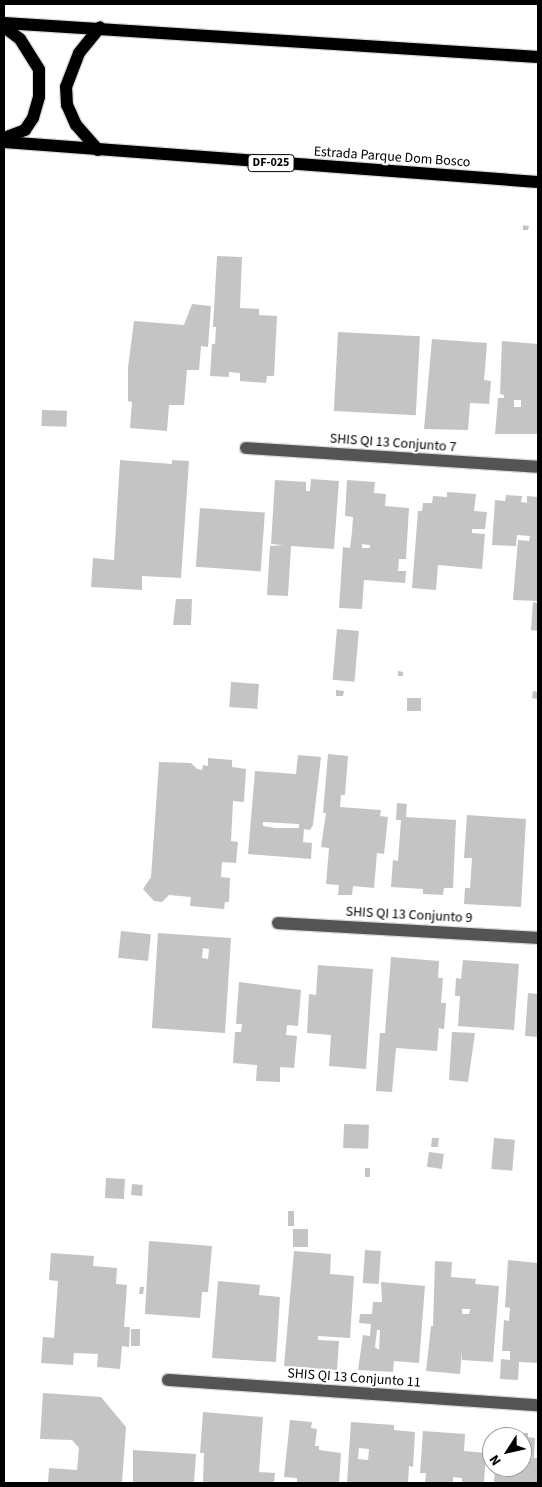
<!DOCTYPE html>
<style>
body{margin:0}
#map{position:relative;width:542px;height:1487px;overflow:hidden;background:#fff;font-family:"Source Sans 3",sans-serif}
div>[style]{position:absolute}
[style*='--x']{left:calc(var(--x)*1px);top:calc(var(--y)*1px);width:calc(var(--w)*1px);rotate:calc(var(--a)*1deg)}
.building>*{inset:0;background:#c4c4c4;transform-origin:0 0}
.roads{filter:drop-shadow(1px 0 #dbdbdb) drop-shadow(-1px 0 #dbdbdb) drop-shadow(0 1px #dbdbdb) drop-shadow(0 -1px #dbdbdb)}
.minor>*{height:12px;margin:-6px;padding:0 6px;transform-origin:6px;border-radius:6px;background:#545454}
.major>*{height:12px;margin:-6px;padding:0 6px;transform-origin:6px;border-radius:6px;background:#000}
span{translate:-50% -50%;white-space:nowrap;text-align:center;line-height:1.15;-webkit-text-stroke:4px #fff;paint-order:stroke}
.shield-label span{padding:1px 4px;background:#fff;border:1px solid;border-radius:4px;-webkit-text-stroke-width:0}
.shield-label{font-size:12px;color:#000;font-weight:700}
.street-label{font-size:14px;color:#000}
.frame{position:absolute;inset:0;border:5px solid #000;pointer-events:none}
.north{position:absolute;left:482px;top:1427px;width:50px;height:50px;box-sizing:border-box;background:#fff;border:1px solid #999;border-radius:50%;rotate:235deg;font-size:14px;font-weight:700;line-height:20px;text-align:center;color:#000}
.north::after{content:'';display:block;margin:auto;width:18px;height:22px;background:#000;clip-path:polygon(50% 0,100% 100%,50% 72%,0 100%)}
</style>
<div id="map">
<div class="building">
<i style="clip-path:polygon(523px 225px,529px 226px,528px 230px,523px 230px)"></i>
<i style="clip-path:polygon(217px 256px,242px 257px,240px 308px,259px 309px,259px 315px,277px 316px,274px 376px,267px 376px,266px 383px,240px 381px,240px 373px,229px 372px,229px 377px,210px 376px,212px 344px,215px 344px,216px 327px,213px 327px)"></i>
<i style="clip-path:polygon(192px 304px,211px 306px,208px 347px,201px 346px,199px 370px,187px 370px,184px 405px,169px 405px,167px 431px,130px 428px,132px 402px,128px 401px,128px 368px,134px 321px,184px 325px)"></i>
<i style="left:338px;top:332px;width:82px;height:79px;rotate:3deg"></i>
<i style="clip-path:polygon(432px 339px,487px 343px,484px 380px,491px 381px,489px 404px,470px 403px,468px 430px,424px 429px)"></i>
<i style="clip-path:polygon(evenodd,502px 341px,538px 344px,538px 434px,495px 434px,498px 398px,504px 398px,504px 395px,500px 394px,502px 341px,514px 400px,521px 400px,521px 407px,514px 407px,514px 400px)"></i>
<i style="left:42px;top:410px;width:25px;height:16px;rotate:2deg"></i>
<i style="clip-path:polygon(120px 460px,172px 464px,172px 460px,189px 461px,181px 578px,142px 576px,142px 590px,91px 587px,93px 558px,114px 560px)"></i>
<i style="clip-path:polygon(311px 479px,339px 481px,334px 549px,291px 546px,288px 596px,267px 595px,270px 546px,283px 545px,271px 544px,275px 480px,306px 482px,306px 491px,310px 491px)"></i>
<i style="clip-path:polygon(evenodd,347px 480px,375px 482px,374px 493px,386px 494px,385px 506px,409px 508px,406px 559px,399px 559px,398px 571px,406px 571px,405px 583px,364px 580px,362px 609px,339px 608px,343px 547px,350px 548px,352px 532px,353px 517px,345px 516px,347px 480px,362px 544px,370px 545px,370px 548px,362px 548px,362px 544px)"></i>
<i style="clip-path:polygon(447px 492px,476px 494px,474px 511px,487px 512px,485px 529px,472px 529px,472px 533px,485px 534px,482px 569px,438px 565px,436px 590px,412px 588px,418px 511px,422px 511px,423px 503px,432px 503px,433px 496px,447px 497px)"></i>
<i style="clip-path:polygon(506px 495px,522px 496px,521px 502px,527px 503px,527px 496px,538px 497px,538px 601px,513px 600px,518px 540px,529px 541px,530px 536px,517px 535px,516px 546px,492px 545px,495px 500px,505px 501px)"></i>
<i style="left:200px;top:508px;width:65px;height:59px;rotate:4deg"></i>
<i style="clip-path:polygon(176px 599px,192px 599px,191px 625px,173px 625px)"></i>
<i style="clip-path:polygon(533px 602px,538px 603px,538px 631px,531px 630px)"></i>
<i style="left:337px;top:629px;width:22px;height:51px;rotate:5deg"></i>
<i style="clip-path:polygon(398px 671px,403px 672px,403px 676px,398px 676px)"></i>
<i style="left:231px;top:682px;width:28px;height:25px;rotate:4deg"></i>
<i style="clip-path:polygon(336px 690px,344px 691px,343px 696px,336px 696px)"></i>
<i style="clip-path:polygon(533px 691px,538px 692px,538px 699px,532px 698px)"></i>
<i style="left:407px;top:698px;width:14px;height:13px"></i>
<i style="clip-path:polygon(328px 754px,348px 756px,345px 795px,341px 795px,340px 807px,381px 810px,380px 816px,388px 817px,384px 854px,377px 853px,374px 888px,353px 886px,352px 895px,338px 895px,339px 885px,326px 884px,329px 848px,321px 847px,326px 813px,323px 813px)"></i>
<i style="clip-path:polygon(evenodd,298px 755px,321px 757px,313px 825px,310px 830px,304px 829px,303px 842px,312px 843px,311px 859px,248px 854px,255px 771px,296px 774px,298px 755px,263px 822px,299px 824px,299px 828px,275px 828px,263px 826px,263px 822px)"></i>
<i style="clip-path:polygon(208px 758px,232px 760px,232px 767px,246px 769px,244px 802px,233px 801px,231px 841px,238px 842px,236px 863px,222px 862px,221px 877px,230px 878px,229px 902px,225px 902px,224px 909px,190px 906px,191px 897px,169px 895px,162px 902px,154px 901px,143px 889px,151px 877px,159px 762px,191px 763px,197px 769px,202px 770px,203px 765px,208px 766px)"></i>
<i style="clip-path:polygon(397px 803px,407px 804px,406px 817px,456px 820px,453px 888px,444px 888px,443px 895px,423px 894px,423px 889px,391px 887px,393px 860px,398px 861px,401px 820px,396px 820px)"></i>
<i style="clip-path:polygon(467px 815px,526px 819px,521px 907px,464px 904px,465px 888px,470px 888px,472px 858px,464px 858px)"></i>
<i style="left:121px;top:931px;width:30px;height:27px;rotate:6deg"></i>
<i style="clip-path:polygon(evenodd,158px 933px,231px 938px,225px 1033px,152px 1028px,158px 933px,203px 948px,209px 949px,208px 959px,202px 958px,203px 948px)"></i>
<i style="clip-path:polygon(391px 957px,439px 961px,438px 978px,443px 978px,441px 1003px,446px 1003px,444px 1029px,439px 1028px,437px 1051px,396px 1048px,392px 1092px,376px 1091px,380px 1033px,385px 1033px)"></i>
<i style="clip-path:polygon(463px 960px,519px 964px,514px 1030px,458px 1026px,460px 996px,455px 996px,456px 978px,461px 979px)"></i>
<i style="clip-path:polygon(318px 965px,373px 969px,366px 1069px,329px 1066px,331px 1035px,307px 1033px,309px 994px,316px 995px)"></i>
<i style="clip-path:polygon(239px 982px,301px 990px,298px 1026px,287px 1025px,286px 1035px,297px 1036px,294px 1068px,280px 1067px,280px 1082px,256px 1081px,257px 1065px,233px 1063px,235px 1032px,241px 1032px,242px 1024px,236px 1024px)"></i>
<i style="clip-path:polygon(528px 993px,538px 994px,538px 1037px,525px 1036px)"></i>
<i style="clip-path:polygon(452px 1032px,475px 1033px,468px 1082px,449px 1080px)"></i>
<i style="left:344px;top:1124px;width:25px;height:24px;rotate:2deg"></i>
<i style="clip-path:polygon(432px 1138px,439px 1138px,438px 1147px,431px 1147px)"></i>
<i style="left:494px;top:1138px;width:21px;height:31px;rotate:5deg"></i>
<i style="left:429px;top:1152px;width:15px;height:15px;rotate:8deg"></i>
<i style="left:365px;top:1168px;width:5px;height:9px"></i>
<i style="left:106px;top:1178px;width:19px;height:20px;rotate:3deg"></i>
<i style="left:132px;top:1184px;width:11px;height:11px;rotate:5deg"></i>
<i style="left:288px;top:1211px;width:6px;height:15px"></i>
<i style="left:293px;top:1229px;width:15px;height:18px"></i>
<i style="clip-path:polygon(149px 1241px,212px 1246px,208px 1292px,202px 1292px,200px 1318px,145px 1314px)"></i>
<i style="left:365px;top:1250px;width:16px;height:33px;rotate:4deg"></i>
<i style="clip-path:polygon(294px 1251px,331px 1254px,330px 1274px,354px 1276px,350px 1338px,318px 1336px,318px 1340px,339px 1341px,337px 1370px,284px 1366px)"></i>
<i style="clip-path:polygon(51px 1253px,94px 1256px,93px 1266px,117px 1268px,116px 1284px,127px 1285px,124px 1327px,130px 1327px,129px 1347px,122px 1346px,120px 1369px,97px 1367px,98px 1354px,74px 1353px,73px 1365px,41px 1363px,43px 1337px,54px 1338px,58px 1281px,49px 1280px)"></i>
<i style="clip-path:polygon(508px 1260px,538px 1263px,538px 1363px,519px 1362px,518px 1380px,500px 1379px,501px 1359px,510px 1360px,510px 1351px,502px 1351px,504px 1320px,509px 1321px,510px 1308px,505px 1307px)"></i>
<i style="clip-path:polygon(evenodd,435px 1261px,452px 1262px,451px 1277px,476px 1279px,475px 1284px,499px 1286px,493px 1362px,462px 1360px,462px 1351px,460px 1374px,426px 1371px,431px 1326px,433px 1326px,435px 1261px,462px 1309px,470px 1309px,469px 1314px,462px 1314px,462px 1309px)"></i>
<i style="clip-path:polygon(218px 1281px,260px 1285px,259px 1295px,280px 1297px,276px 1362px,212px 1358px)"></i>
<i style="clip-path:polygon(evenodd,381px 1282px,425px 1286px,419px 1363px,394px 1361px,393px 1372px,358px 1370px,363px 1335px,370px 1336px,371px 1324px,359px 1323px,360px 1314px,372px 1314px,373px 1302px,382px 1302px,381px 1282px,377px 1330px,380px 1330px,379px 1350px,375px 1347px,377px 1330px)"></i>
<i style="clip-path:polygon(140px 1287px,144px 1287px,143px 1294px,139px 1294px)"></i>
<i style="left:131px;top:1329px;width:9px;height:17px"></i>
<i style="clip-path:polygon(43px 1393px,101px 1397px,126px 1427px,122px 1483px,48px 1483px,49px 1468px,77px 1470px,79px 1448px,72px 1440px,40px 1439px)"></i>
<i style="clip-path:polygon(203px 1412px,263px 1417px,259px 1472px,275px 1473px,274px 1483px,203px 1483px,204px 1453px,200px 1453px)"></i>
<i style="clip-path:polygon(290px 1420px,312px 1422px,311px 1428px,317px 1429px,315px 1446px,319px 1446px,319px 1450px,341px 1453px,339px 1483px,297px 1483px,297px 1478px,284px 1477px)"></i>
<i style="clip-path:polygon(evenodd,351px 1422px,394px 1425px,394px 1430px,415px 1432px,413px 1467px,409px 1466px,408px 1483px,347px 1483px,351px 1422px,359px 1448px,369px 1449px,368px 1460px,358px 1459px,359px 1448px)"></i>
<i style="clip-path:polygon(423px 1431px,465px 1434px,464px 1451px,486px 1453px,484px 1483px,462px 1483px,462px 1478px,453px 1477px,453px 1483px,425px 1483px,426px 1473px,420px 1473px)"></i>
<i style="clip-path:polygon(evenodd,498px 1432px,528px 1433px,528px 1437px,535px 1438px,534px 1458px,538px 1458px,538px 1483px,494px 1483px,495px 1467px,522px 1467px,522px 1437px,497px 1437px,498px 1432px,526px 1450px,532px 1451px,532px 1458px,526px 1457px,526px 1450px)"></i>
<i style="clip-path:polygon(133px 1450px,196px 1454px,194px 1483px,133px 1483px)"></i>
</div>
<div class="roads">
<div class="minor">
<i style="--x:246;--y:448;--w:293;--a:3.7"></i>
<i style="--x:278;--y:923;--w:260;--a:3.3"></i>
<i style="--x:168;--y:1380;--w:371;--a:3.9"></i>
</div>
<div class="major">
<i style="--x:4;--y:23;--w:535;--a:3.64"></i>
<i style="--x:4;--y:27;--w:20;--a:37"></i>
<i style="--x:20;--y:39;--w:36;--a:58"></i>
<i style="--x:39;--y:70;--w:27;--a:90"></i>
<i style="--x:39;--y:97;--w:22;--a:106"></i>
<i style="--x:33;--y:118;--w:14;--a:124"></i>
<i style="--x:25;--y:130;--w:22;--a:159"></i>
<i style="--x:4;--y:142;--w:535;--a:4.28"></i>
<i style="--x:98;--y:150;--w:33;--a:-131"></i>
<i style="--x:76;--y:125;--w:22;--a:-114"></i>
<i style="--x:67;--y:105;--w:18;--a:-93"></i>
<i style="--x:66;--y:87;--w:36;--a:-69"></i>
<i style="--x:79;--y:53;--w:33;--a:-51"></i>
</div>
</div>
<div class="shield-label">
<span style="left:271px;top:163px">DF-025</span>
</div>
<div class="street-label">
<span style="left:392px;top:157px;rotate:4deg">Estrada Parque Dom Bosco</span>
<span style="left:393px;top:443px;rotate:4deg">SHIS QI 13 Conjunto 7</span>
<span style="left:409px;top:915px;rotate:3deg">SHIS QI 13 Conjunto 9</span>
<span style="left:354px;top:1378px;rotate:4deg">SHIS QI 13 Conjunto 11</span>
</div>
<div class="frame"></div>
<div class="north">N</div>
</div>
